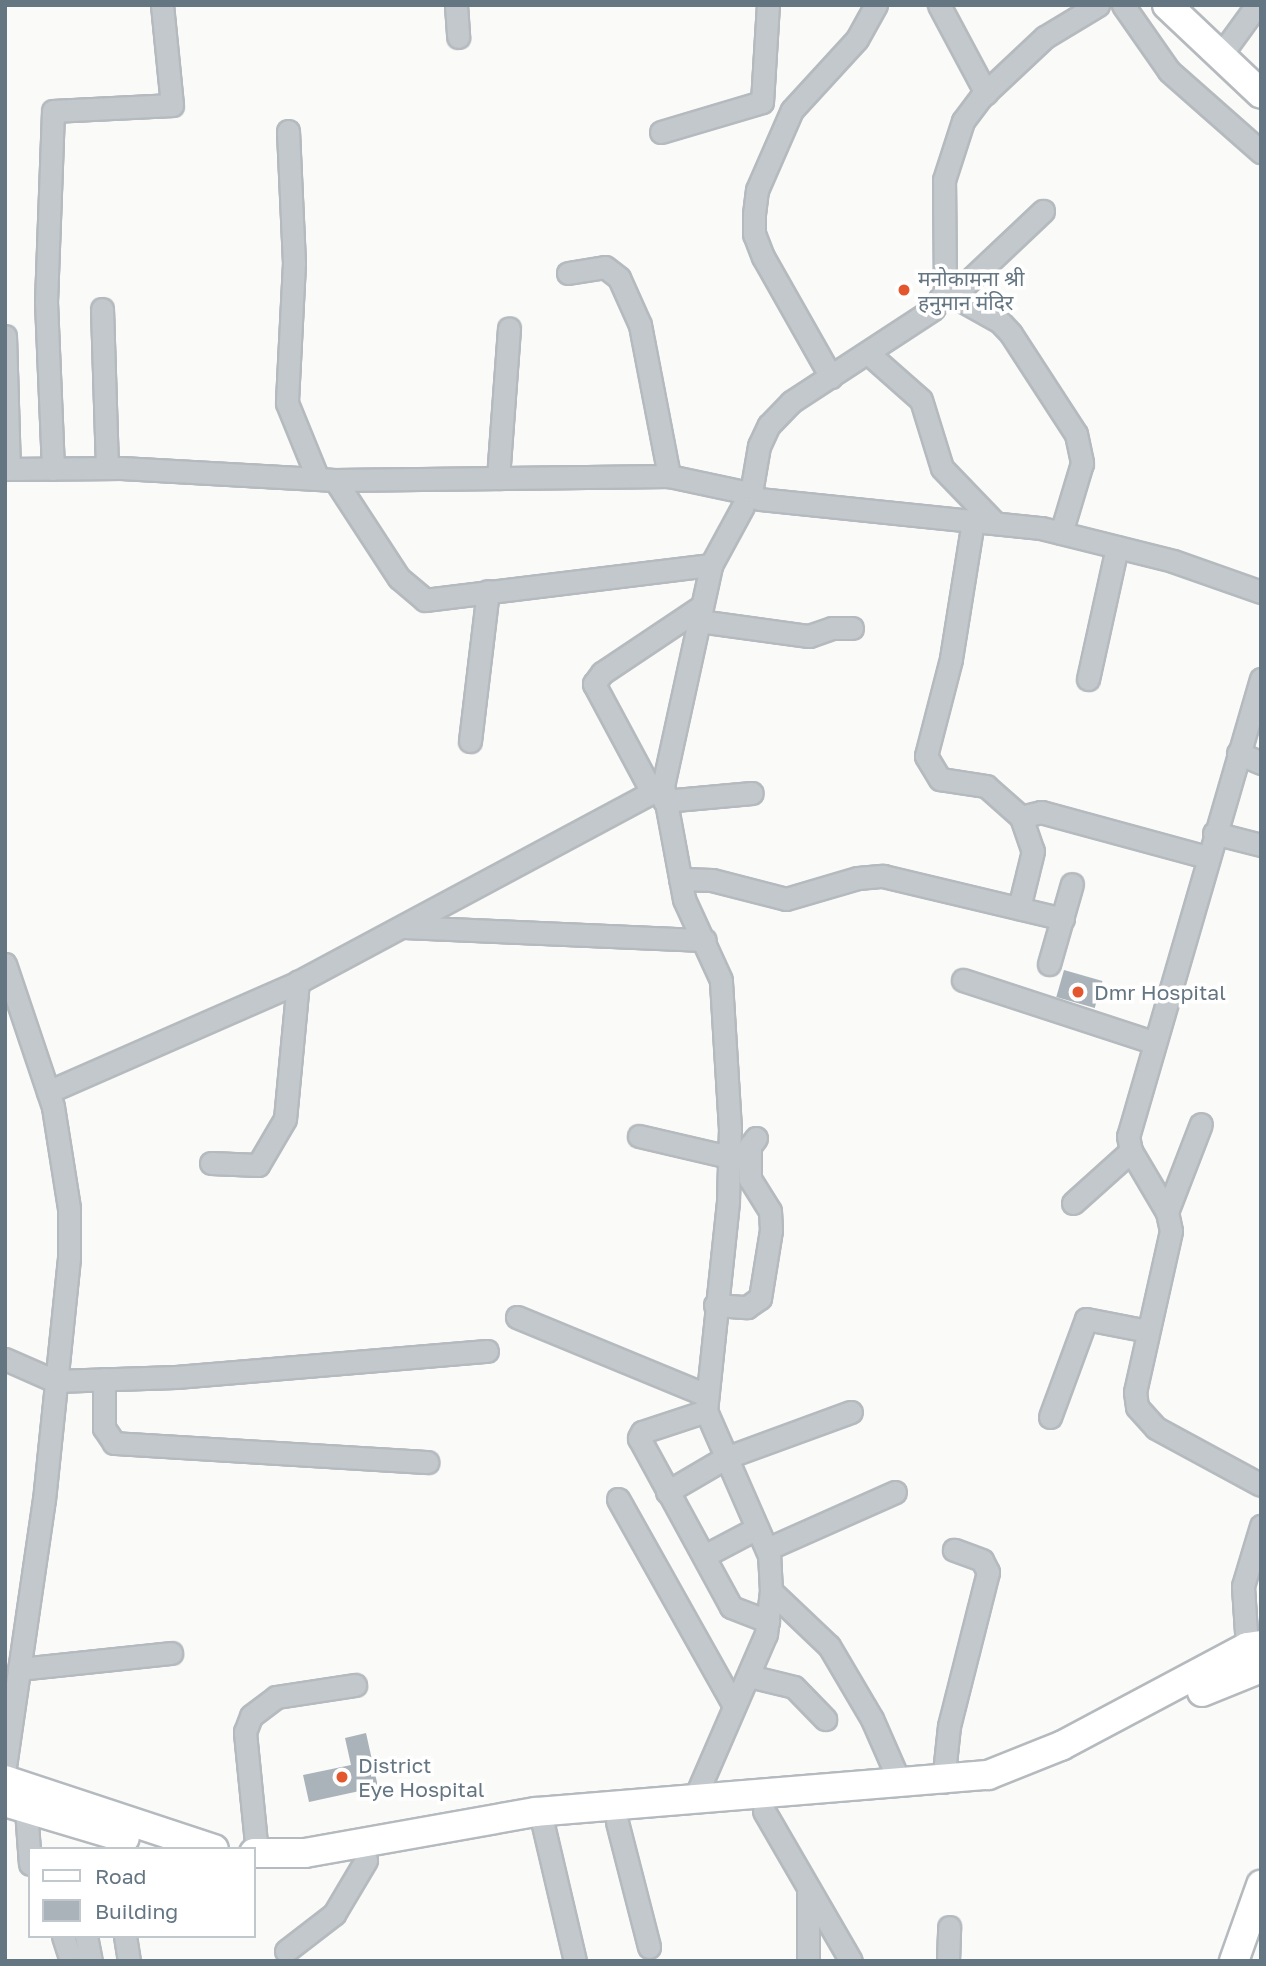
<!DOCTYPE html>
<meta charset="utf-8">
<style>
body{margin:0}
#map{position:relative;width:1266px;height:1966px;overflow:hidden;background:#fafaf8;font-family:"Golos Text","Noto Sans Devanagari",sans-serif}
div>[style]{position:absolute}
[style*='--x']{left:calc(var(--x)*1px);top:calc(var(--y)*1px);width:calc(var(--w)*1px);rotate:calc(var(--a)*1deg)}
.building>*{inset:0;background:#aab3b9;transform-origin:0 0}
.roads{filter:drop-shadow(2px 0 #b5babe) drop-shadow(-2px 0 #b5babe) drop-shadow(0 2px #b5babe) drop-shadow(0 -2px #b5babe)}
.minor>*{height:21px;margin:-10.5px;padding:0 10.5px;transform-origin:10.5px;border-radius:10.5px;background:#c3c8cc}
.major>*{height:28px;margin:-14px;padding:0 14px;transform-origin:14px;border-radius:14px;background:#fff}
.dots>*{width:19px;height:19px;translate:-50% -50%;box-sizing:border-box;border:4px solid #fff;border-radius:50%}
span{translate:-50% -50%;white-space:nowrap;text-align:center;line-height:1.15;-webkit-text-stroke:7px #fff;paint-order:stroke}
.poi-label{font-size:21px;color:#657683}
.left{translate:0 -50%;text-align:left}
.frame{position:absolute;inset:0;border:7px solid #657683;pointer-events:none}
.legend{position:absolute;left:28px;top:1847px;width:228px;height:91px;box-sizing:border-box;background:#fff;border:2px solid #c1c8cd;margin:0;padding:9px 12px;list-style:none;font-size:21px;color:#657683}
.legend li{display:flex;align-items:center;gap:14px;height:35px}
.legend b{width:35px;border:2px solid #c1c8cd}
</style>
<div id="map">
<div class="building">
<i style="left:1064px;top:970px;width:40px;height:28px;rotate:16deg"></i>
<i style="clip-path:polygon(366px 1733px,378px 1787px,309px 1802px,303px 1775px,351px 1765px,345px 1738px)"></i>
</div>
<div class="roads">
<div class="minor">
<i style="--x:456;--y:5;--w:32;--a:86"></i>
<i style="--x:939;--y:5;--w:100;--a:61.9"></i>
<i style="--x:1123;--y:5;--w:80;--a:55.1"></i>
<i style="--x:1169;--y:71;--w:123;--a:41.4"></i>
<i style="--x:1220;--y:56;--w:63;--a:-54"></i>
<i style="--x:288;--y:131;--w:132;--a:87.4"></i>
<i style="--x:294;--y:263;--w:140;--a:92.9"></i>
<i style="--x:287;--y:403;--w:82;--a:67.8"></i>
<i style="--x:661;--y:132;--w:105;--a:-16.5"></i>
<i style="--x:762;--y:102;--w:97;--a:-86.5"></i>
<i style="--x:568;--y:273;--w:37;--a:-9"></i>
<i style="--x:605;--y:267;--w:18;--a:38"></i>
<i style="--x:619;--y:278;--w:51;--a:65.9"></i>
<i style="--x:640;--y:325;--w:154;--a:79.1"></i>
<i style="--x:945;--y:291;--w:63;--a:29.4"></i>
<i style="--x:1000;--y:322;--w:16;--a:47"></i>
<i style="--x:1011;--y:334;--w:119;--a:57"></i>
<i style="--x:1076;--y:434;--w:30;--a:78"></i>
<i style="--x:1082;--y:463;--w:73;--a:106.7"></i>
<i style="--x:953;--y:296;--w:124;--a:-43.4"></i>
<i style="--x:102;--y:309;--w:159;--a:88.2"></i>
<i style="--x:5;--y:336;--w:133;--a:88.3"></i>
<i style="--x:869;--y:354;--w:69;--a:41.5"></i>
<i style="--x:921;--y:400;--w:71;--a:72.8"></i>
<i style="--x:942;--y:468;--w:76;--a:46.1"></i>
<i style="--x:831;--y:377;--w:138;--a:-119.5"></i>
<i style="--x:763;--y:257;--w:25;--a:-111"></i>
<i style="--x:754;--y:234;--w:20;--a:-90"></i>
<i style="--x:754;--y:214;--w:24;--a:-83"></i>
<i style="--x:757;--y:190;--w:87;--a:-66.4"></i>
<i style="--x:792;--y:110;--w:96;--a:-47.5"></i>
<i style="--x:857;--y:39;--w:39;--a:-61"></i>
<i style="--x:5;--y:469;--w:116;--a:-0.5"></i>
<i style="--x:121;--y:468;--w:214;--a:3.2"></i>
<i style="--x:335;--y:480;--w:334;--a:-0.7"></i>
<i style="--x:669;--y:476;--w:72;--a:12.1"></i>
<i style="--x:53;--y:469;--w:167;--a:-92.4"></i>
<i style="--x:46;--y:302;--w:191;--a:-87.9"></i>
<i style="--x:53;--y:111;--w:119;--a:-2.9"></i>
<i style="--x:172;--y:105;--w:100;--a:-95.7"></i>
<i style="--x:498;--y:478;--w:150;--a:-85.8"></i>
<i style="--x:335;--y:480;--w:117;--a:56.9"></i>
<i style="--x:399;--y:578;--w:34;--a:40"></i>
<i style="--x:425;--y:600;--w:288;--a:-7"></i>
<i style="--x:752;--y:487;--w:42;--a:-80.3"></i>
<i style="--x:759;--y:446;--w:23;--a:-65"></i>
<i style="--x:769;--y:425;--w:32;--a:-46"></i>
<i style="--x:791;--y:402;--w:170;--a:-33.2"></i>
<i style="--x:933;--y:309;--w:22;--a:-56"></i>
<i style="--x:945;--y:291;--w:111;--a:-90.5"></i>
<i style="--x:944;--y:180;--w:62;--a:-72.1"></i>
<i style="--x:963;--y:121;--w:30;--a:-53"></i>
<i style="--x:981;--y:97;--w:88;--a:-43.2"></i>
<i style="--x:1045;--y:37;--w:62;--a:-31.1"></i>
<i style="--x:759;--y:499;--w:283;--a:5.9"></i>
<i style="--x:1041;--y:528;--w:136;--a:14"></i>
<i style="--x:1173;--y:561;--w:93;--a:19.4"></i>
<i style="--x:973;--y:521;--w:140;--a:99.1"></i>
<i style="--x:951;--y:659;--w:100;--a:104.5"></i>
<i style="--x:926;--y:756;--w:27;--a:59"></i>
<i style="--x:940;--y:779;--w:47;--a:8.7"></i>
<i style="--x:986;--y:786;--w:47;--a:41.5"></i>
<i style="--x:1021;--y:817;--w:36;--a:71"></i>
<i style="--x:1033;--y:851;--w:59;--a:103.8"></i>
<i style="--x:699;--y:621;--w:111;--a:7.8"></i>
<i style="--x:809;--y:636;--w:24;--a:-19"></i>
<i style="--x:832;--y:628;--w:20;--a:0"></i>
<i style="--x:1088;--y:679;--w:135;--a:-77.6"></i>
<i style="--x:1261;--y:679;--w:476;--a:106.2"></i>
<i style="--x:1128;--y:1136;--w:15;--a:79"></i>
<i style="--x:1131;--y:1151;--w:71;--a:59.5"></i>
<i style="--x:1167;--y:1212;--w:19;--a:78"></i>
<i style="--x:1171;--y:1231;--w:165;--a:102.6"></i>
<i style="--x:1135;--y:1392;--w:15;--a:82"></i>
<i style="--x:1137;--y:1407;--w:28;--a:48"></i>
<i style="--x:1156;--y:1428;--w:119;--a:28.5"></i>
<i style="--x:470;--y:741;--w:151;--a:-83.2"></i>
<i style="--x:1238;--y:753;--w:25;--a:23"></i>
<i style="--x:652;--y:792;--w:123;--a:-118.2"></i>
<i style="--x:594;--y:684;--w:14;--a:-54"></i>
<i style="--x:602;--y:673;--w:120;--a:-33.8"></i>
<i style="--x:664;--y:801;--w:88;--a:-5.2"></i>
<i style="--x:1021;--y:817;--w:21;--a:-14"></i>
<i style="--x:1041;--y:812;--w:172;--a:15.2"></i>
<i style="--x:1214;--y:833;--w:49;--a:14.3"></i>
<i style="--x:680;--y:879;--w:32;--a:2"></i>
<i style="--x:712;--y:880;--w:76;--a:14.4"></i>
<i style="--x:786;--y:899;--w:75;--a:-16.3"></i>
<i style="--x:858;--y:878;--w:25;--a:-5"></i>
<i style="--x:883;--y:876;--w:185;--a:13.4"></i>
<i style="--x:403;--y:927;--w:302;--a:2.5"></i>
<i style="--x:5;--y:964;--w:151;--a:71.4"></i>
<i style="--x:53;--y:1107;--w:102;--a:81"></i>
<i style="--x:69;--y:1208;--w:50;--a:90"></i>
<i style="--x:69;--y:1258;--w:242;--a:95.9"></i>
<i style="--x:44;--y:1499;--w:271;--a:98.3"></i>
<i style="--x:1049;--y:964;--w:83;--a:-74"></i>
<i style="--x:963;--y:980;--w:200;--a:18.1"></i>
<i style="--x:48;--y:1092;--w:273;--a:-23.7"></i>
<i style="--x:298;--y:982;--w:414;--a:-28.2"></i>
<i style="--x:639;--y:1136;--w:92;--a:13.1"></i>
<i style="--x:211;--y:1163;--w:47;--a:2.4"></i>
<i style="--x:258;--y:1165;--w:53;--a:-59.6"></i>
<i style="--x:285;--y:1119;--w:138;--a:-84.6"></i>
<i style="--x:1073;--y:1203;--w:78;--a:-41.9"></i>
<i style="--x:1167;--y:1212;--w:94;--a:-68.9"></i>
<i style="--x:715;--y:1305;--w:32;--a:4"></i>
<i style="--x:747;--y:1307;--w:16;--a:-35"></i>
<i style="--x:760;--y:1298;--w:69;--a:-80.8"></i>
<i style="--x:771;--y:1230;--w:19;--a:-93"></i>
<i style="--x:770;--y:1211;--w:38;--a:-122"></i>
<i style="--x:750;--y:1179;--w:33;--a:-90"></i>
<i style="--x:750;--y:1146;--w:10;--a:-53"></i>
<i style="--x:517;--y:1317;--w:202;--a:22.4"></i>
<i style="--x:5;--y:1359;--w:55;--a:23.7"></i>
<i style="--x:55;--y:1381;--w:121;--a:-1.9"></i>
<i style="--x:176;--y:1377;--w:312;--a:-4.8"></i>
<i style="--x:104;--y:1379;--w:49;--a:90"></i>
<i style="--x:104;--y:1428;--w:18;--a:56"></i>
<i style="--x:114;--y:1443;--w:314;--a:3.5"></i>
<i style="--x:706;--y:1411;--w:67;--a:161.8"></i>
<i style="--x:642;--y:1432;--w:7;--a:117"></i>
<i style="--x:639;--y:1438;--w:192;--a:61.4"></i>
<i style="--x:731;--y:1607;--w:40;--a:21"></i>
<i style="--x:1050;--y:1417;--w:104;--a:-69.8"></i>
<i style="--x:1086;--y:1319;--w:63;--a:11"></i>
<i style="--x:667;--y:1492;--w:67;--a:-30.4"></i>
<i style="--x:725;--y:1458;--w:134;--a:-20.1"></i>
<i style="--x:618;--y:1499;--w:237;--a:60.7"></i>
<i style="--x:767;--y:1549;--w:140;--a:-24"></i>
<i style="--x:704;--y:1556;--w:60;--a:-27.8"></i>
<i style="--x:771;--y:1591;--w:80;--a:43.5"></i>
<i style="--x:829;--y:1646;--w:85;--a:59.5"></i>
<i style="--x:872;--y:1719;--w:72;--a:66.3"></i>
<i style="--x:1247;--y:1647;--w:61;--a:-93.8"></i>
<i style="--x:1243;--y:1586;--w:63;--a:-73.3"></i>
<i style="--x:19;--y:1669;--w:153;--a:-6"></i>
<i style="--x:749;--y:1676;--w:46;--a:13.7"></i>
<i style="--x:794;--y:1687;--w:45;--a:45.9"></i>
<i style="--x:943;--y:1782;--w:56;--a:-83.9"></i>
<i style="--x:949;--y:1726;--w:159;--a:-75.8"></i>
<i style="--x:988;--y:1572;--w:13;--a:-117"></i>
<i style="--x:982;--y:1560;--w:30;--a:-160"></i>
<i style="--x:694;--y:1800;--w:181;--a:-66.6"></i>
<i style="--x:766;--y:1634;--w:43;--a:-83.4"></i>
<i style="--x:771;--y:1591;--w:36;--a:-93"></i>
<i style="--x:769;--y:1555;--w:157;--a:-113.6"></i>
<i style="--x:706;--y:1411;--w:212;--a:-84"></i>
<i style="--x:728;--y:1200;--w:71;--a:-88.4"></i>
<i style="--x:730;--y:1129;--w:149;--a:-93.5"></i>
<i style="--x:721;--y:980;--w:89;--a:-114.6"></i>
<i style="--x:684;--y:899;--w:115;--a:-100.5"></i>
<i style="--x:663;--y:786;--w:226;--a:-77.7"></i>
<i style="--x:711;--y:565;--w:67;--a:-61.5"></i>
<i style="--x:26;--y:1810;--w:54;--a:85.8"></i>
<i style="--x:764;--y:1811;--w:173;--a:59.9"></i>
<i style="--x:540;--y:1812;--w:153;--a:76.8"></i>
<i style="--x:617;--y:1822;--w:129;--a:75.6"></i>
<i style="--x:257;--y:1853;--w:122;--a:-95.7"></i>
<i style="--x:245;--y:1732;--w:17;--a:-69"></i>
<i style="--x:251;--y:1716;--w:31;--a:-37"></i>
<i style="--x:276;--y:1697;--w:80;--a:-8.6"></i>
<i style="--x:63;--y:1936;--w:26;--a:72"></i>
<i style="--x:86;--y:1936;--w:25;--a:79"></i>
<i style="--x:125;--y:1936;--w:25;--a:81"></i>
<i style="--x:286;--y:1951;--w:61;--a:-37.6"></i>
<i style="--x:334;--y:1914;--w:63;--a:-59.3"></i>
<i style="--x:808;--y:1961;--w:72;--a:-90"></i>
<i style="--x:948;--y:1961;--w:34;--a:-88"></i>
</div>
<div class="major">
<i style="--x:1167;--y:5;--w:129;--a:43.4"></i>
<i style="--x:1202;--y:1692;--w:64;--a:-22.1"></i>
<i style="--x:5;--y:1780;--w:220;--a:18.3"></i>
<i style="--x:5;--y:1802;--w:125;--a:16.7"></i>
<i style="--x:254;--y:1853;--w:51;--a:0"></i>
<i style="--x:305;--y:1853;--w:235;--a:-10.1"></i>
<i style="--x:536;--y:1812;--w:454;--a:-4.7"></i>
<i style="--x:988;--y:1775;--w:79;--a:-21.7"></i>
<i style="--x:1061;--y:1746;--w:211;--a:-28"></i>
<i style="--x:1247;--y:1647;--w:14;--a:-8"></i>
<i style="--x:1234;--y:1961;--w:81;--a:-70.4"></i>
</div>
</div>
<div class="dots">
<i style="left:904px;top:290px;background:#e4572e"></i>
<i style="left:1078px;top:992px;background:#e4572e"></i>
<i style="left:342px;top:1777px;background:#e4572e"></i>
</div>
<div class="poi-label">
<span class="left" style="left:918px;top:290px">मनोकामना श्री<br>हनुमान मंदिर</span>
<span class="left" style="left:1094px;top:992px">Dmr Hospital</span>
<span class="left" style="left:358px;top:1777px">District<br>Eye Hospital</span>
</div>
<div class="frame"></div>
<ul class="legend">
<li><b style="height:9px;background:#fff"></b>Road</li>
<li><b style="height:19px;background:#aab3b9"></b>Building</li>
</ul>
</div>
